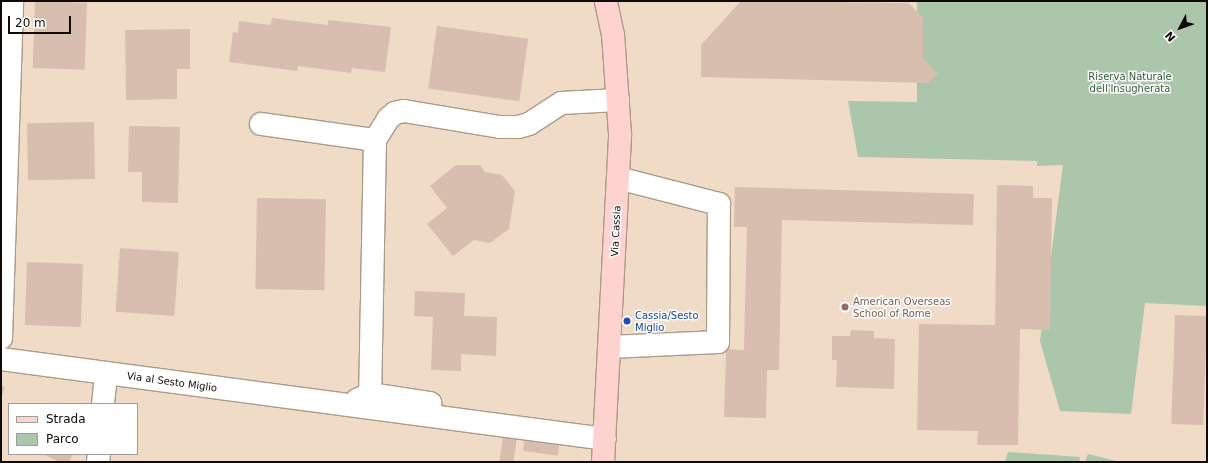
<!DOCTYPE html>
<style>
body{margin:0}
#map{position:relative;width:1208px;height:463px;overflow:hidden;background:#f0dbc7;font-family:"DejaVu Sans",sans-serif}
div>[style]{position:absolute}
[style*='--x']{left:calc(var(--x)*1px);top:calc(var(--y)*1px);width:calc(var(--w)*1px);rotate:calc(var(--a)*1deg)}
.green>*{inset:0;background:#abc6ab}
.building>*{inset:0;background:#d7beae;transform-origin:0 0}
.roads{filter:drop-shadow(1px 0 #ad9a87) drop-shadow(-1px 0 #ad9a87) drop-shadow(0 1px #ad9a87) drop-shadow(0 -1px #ad9a87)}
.minor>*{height:22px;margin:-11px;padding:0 11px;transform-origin:11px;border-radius:11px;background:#fff}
.major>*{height:22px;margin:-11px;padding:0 11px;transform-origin:11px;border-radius:11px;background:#fed2ce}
.dots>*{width:11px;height:11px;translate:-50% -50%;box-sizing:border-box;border:2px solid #fff;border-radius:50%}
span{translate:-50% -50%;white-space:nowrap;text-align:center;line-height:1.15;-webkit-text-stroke:3px #fff;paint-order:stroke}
.park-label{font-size:10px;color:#305b32}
.street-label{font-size:10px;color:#100a04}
.education-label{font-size:10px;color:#785e54}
.left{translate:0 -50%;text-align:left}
.transit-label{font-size:10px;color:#164399}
.frame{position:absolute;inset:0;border:2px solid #100a04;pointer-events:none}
.legend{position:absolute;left:8px;top:403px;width:130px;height:52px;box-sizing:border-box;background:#fff;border:1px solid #9f9d9b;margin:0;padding:5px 7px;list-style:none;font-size:12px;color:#100a04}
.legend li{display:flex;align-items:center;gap:8px;height:20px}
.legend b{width:20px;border:1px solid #9f9d9b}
.north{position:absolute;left:1160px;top:8px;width:40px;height:40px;-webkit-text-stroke:3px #fff;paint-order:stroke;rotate:229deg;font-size:11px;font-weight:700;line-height:16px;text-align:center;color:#100a04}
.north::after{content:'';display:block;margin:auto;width:14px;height:18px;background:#100a04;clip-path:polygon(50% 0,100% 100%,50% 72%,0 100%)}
.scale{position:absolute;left:8px;top:16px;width:63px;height:18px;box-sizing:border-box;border:2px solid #100a04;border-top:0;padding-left:5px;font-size:12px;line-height:14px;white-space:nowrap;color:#100a04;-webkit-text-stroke:3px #fff;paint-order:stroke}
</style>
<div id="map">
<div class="green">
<i style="clip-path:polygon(917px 1px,1207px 1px,1207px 306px,1145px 303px,1131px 414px,1060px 411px,1040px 341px,1063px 165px,1037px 166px,1037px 161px,858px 157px,848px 101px,917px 102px)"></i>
<i style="clip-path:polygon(1008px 452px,1052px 455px,1080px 457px,1079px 462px,1005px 462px)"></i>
<i style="clip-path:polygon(1088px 454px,1120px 462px,1085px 462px)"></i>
</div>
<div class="building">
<i style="left:35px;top:1px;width:52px;height:67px;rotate:2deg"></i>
<i style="clip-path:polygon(741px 1px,909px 3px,923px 18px,923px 58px,938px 74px,928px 83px,701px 77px,701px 45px)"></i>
<i style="clip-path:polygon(272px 18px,328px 25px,328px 20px,391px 27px,385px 72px,352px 68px,351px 73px,298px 66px,297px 71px,229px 62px,233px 32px,238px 33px,239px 21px,271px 25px)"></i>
<i style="left:437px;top:26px;width:92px;height:63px;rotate:8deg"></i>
<i style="clip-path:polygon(190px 29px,190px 69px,177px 69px,177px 99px,126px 100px,125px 30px)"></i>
<i style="left:94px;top:122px;width:57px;height:67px;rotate:89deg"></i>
<i style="clip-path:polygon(129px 126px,180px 127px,178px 203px,142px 202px,142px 172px,128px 172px)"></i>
<i style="clip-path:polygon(456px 165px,480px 165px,485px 172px,502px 175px,515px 191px,509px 229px,490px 243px,474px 240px,453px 256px,427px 224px,447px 208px,430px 186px)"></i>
<i style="clip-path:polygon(997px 185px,1033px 186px,1033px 198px,1052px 198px,1050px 330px,1020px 329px,1018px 445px,977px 445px,978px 431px,917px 430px,919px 324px,995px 325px)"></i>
<i style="clip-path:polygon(735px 187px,974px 194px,973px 225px,782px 220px,779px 370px,767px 370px,766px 418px,724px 417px,726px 349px,744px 350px,747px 227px,734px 227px)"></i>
<i style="left:257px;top:198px;width:69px;height:91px;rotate:1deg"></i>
<i style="left:120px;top:248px;width:59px;height:64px;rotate:4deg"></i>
<i style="left:27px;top:262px;width:56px;height:63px;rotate:2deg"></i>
<i style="clip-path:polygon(415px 291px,465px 293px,464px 316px,497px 317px,496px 356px,461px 354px,461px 371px,431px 370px,433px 317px,414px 316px)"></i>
<i style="left:1175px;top:315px;width:32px;height:109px;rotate:2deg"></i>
<i style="clip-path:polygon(851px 330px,874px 331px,874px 338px,895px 339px,894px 389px,836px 387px,837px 360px,832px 360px,832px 336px,850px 336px)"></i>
<i style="clip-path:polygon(1px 386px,5px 387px,1px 398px)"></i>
<i style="left:503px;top:436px;width:14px;height:26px;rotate:8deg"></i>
<i style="left:525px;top:437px;width:35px;height:14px;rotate:8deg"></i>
<i style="clip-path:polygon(42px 454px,73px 454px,69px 462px,60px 462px)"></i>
</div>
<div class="roads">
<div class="minor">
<i style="--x:261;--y:124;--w:115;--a:8"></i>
<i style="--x:375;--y:140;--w:254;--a:91.1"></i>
<i style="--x:375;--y:140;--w:26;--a:-58"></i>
<i style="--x:389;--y:118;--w:8;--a:-40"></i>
<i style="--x:395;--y:113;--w:9;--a:-13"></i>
<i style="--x:404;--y:111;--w:97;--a:9.5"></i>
<i style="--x:500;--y:127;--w:18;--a:0"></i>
<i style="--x:518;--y:127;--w:11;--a:-15"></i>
<i style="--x:529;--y:124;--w:38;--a:-33"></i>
<i style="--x:561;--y:103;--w:57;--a:-3"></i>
<i style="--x:1;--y:338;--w:337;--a:-88.1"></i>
<i style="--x:610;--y:347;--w:108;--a:-2.7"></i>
<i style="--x:718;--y:342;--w:138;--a:-89.6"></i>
<i style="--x:719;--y:204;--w:104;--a:-165.6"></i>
<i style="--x:1;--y:359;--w:609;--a:7.54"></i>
<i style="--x:357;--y:400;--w:14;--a:-25"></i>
<i style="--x:370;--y:394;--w:61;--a:8.5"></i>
<i style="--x:103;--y:404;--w:31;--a:-84"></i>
<i style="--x:98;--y:462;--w:8;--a:-83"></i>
</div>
<div class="major">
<i style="--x:603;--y:462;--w:328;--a:-87"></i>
<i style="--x:620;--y:134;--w:99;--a:-94"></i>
<i style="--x:613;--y:35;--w:35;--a:-102"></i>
</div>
</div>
<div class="dots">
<i style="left:845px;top:307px;background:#8d6e63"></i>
<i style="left:627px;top:321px;background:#1a4fb4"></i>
</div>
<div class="park-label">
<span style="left:1130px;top:82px">Riserva Naturale<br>dell'Insugherata</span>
</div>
<div class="street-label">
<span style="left:616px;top:231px;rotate:-87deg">Via Cassia</span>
<span style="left:172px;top:382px;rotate:8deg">Via al Sesto Miglio</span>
</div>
<div class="education-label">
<span class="left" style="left:853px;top:307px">American Overseas<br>School of Rome</span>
</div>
<div class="transit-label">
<span class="left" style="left:635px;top:321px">Cassia/Sesto<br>Miglio</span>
</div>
<div class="frame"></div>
<ul class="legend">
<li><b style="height:5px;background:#fed2ce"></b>Strada</li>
<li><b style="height:11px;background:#abc6ab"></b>Parco</li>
</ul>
<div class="north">N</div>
<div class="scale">20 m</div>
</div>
